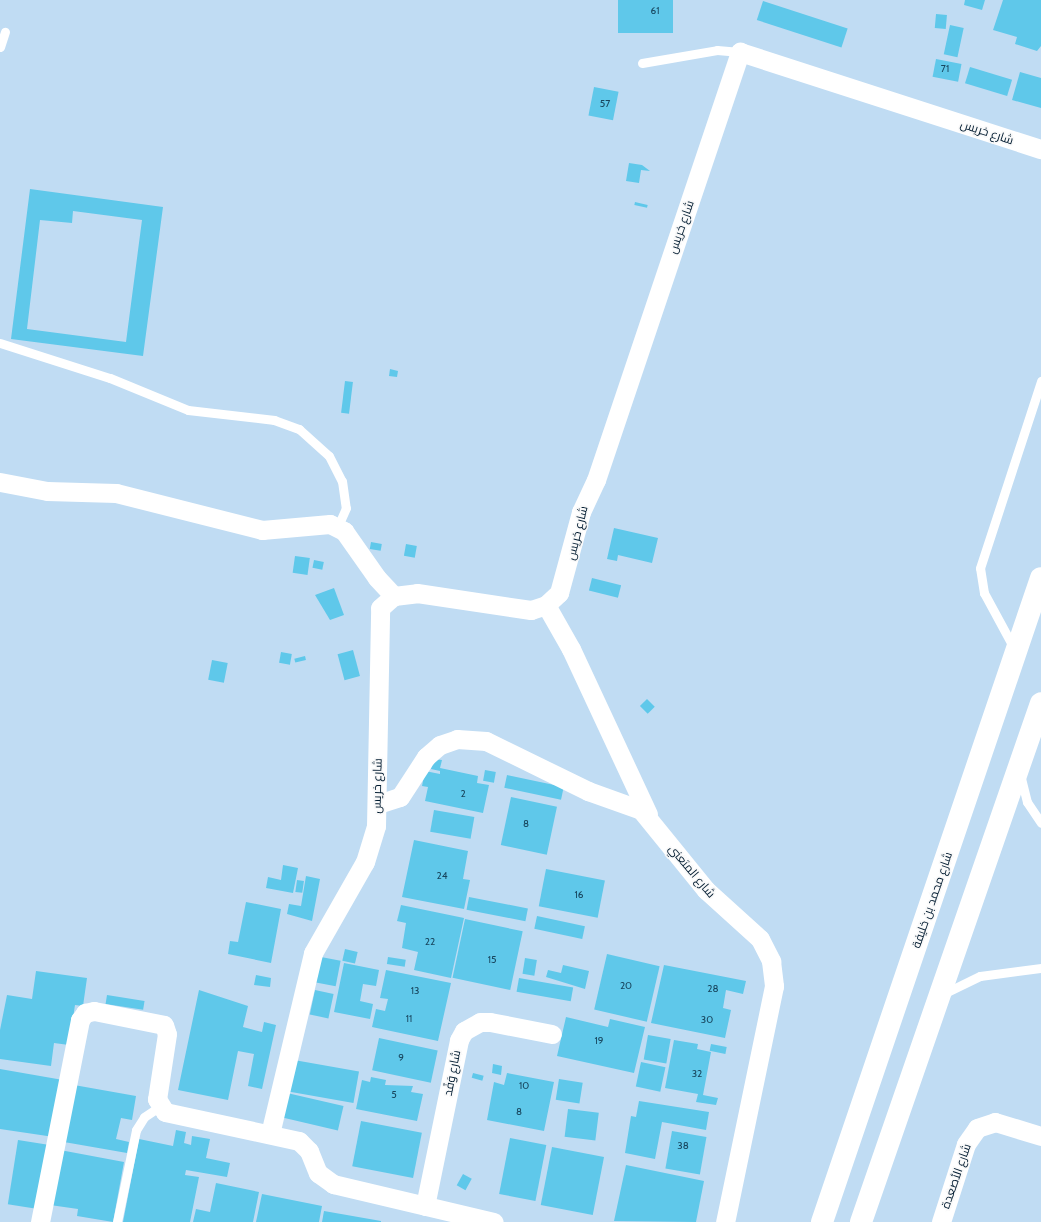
<!DOCTYPE html>
<meta charset="utf-8">
<style>
body{margin:0}
#map{position:relative;width:1041px;height:1222px;overflow:hidden;background:#c0dcf3;font-family:Cabin,Cairo,sans-serif}
div>[style]{position:absolute}
[style*='--x']{left:calc(var(--x)*1px);top:calc(var(--y)*1px);width:calc(var(--w)*1px);rotate:calc(var(--a)*1deg)}
.building>*{inset:0;background:#5fc8ea;transform-origin:0 0}
.service>*{height:9px;margin:-4.5px;padding:0 4.5px;transform-origin:4.5px;border-radius:4.5px;background:#fff}
.minor>*{height:19px;margin:-9.5px;padding:0 9.5px;transform-origin:9.5px;border-radius:9.5px;background:#fff}
.trunk>*{height:22px;margin:-11px;padding:0 11px;transform-origin:11px;border-radius:11px;background:#fff}
span{translate:-50% -50%;white-space:nowrap;text-align:center;line-height:1.15;-webkit-text-stroke:3px #f9f9f9;paint-order:stroke}
.number-label{font-size:10px;color:#18465e}
.number-label span{-webkit-text-stroke-width:0}
.street-label{font-size:12px;color:#001b30}
</style>
<div id="map">
<div class="building">
<i style="left:618px;top:0;width:55px;height:33px"></i>
<i style="clip-path:polygon(965px 0,985px 0,982px 10px,964px 5px)"></i>
<i style="clip-path:polygon(1003px 0,1041px 0,1041px 46px,1037px 51px,1015px 44px,1017px 37px,993px 30px)"></i>
<i style="left:763px;top:1px;width:89px;height:20px;rotate:18deg"></i>
<i style="left:936px;top:14px;width:11px;height:14px;rotate:5deg"></i>
<i style="left:950px;top:25px;width:14px;height:30px;rotate:12deg"></i>
<i style="left:936px;top:59px;width:26px;height:18px;rotate:11deg"></i>
<i style="left:970px;top:67px;width:44px;height:17px;rotate:17deg"></i>
<i style="clip-path:polygon(1020px 72px,1041px 78px,1041px 108px,1012px 100px)"></i>
<i style="left:594px;top:87px;width:25px;height:29px;rotate:11deg"></i>
<i style="clip-path:polygon(629px 163px,642px 165px,650px 171px,641px 170px,639px 183px,626px 181px)"></i>
<i style="clip-path:polygon(evenodd,30px 189px,163px 207px,143px 356px,11px 339px,30px 189px,73px 211px,142px 220px,126px 342px,27px 329px,40px 220px,72px 223px,73px 211px)"></i>
<i style="left:635px;top:202px;width:13px;height:3px;rotate:13deg"></i>
<i style="clip-path:polygon(390px 369px,398px 371px,397px 377px,389px 376px)"></i>
<i style="left:345px;top:381px;width:8px;height:32px;rotate:7deg"></i>
<i style="clip-path:polygon(614px 528px,658px 538px,652px 563px,618px 555px,617px 561px,607px 559px)"></i>
<i style="left:371px;top:542px;width:11px;height:7px;rotate:10deg"></i>
<i style="left:406px;top:544px;width:11px;height:12px;rotate:10deg"></i>
<i style="left:295px;top:556px;width:15px;height:17px;rotate:8deg"></i>
<i style="left:314px;top:560px;width:10px;height:8px;rotate:11deg"></i>
<i style="left:592px;top:578px;width:30px;height:13px;rotate:14deg"></i>
<i style="clip-path:polygon(334px 588px,344px 615px,330px 620px,315px 595px)"></i>
<i style="left:353px;top:650px;width:27px;height:16px;rotate:75deg"></i>
<i style="left:281px;top:652px;width:11px;height:11px;rotate:10deg"></i>
<i style="left:305px;top:656px;width:4px;height:11px;rotate:76deg"></i>
<i style="left:212px;top:660px;width:16px;height:20px;rotate:11deg"></i>
<i style="left:647px;top:699px;width:11px;height:10px;rotate:45deg"></i>
<i style="clip-path:polygon(433px 759px,442px 760px,440px 768px,478px 776px,477px 783px,489px 785px,483px 813px,425px 801px,428px 787px,422px 786px,425px 771px,440px 774px,440px 771px,431px 769px)"></i>
<i style="left:485px;top:770px;width:11px;height:11px;rotate:10deg"></i>
<i style="left:507px;top:775px;width:58px;height:13px;rotate:12deg"></i>
<i style="left:511px;top:797px;width:47px;height:49px;rotate:12deg"></i>
<i style="left:434px;top:810px;width:41px;height:22px;rotate:10deg"></i>
<i style="clip-path:polygon(414px 840px,468px 851px,463px 879px,470px 880px,464px 909px,402px 897px)"></i>
<i style="clip-path:polygon(283px 865px,298px 868px,293px 893px,266px 888px,268px 877px,281px 880px)"></i>
<i style="left:546px;top:869px;width:60px;height:38px;rotate:11deg"></i>
<i style="clip-path:polygon(306px 876px,320px 879px,312px 921px,287px 914px,289px 904px,301px 906px)"></i>
<i style="left:297px;top:880px;width:7px;height:12px;rotate:8deg"></i>
<i style="left:469px;top:897px;width:60px;height:13px;rotate:11deg"></i>
<i style="clip-path:polygon(246px 902px,281px 909px,271px 963px,228px 954px,230px 941px,238px 942px)"></i>
<i style="clip-path:polygon(401px 905px,464px 918px,451px 978px,414px 970px,418px 952px,402px 948px,406px 923px,397px 921px)"></i>
<i style="left:537px;top:916px;width:49px;height:13px;rotate:12deg"></i>
<i style="left:465px;top:919px;width:59px;height:60px;rotate:12deg"></i>
<i style="left:345px;top:949px;width:13px;height:12px;rotate:13deg"></i>
<i style="left:607px;top:954px;width:54px;height:57px;rotate:13deg"></i>
<i style="left:321px;top:957px;width:20px;height:26px;rotate:11deg"></i>
<i style="left:388px;top:957px;width:18px;height:7px;rotate:9deg"></i>
<i style="left:525px;top:958px;width:12px;height:16px;rotate:9deg"></i>
<i style="clip-path:polygon(344px 963px,379px 970px,376px 986px,363px 984px,360px 1001px,373px 1004px,370px 1019px,334px 1012px)"></i>
<i style="clip-path:polygon(563px 965px,589px 971px,585px 989px,546px 977px,548px 970px,561px 973px)"></i>
<i style="clip-path:polygon(664px 965px,746px 981px,743px 994px,726px 990px,723px 1008px,731px 1010px,725px 1038px,651px 1023px)"></i>
<i style="clip-path:polygon(386px 970px,451px 983px,438px 1041px,372px 1027px,376px 1009px,385px 1011px,388px 999px,380px 998px)"></i>
<i style="clip-path:polygon(36px 971px,87px 978px,83px 1006px,75px 1005px,69px 1045px,54px 1043px,51px 1066px,0 1059px,0 1030px,7px 995px,32px 999px)"></i>
<i style="clip-path:polygon(256px 975px,271px 978px,270px 987px,254px 985px)"></i>
<i style="left:519px;top:978px;width:55px;height:14px;rotate:10deg"></i>
<i style="clip-path:polygon(199px 990px,248px 1006px,243px 1027px,262px 1032px,264px 1022px,276px 1025px,262px 1089px,248px 1086px,254px 1054px,238px 1051px,228px 1100px,178px 1090px)"></i>
<i style="left:315px;top:990px;width:19px;height:25px;rotate:12deg"></i>
<i style="left:107px;top:995px;width:38px;height:9px;rotate:9deg"></i>
<i style="clip-path:polygon(566px 1017px,608px 1027px,610px 1019px,645px 1027px,634px 1073px,557px 1056px)"></i>
<i style="left:648px;top:1035px;width:23px;height:25px;rotate:10deg"></i>
<i style="left:379px;top:1038px;width:60px;height:33px;rotate:12deg"></i>
<i style="clip-path:polygon(674px 1040px,698px 1044px,697px 1049px,711px 1052px,703px 1095px,718px 1098px,716px 1105px,696px 1102px,698px 1094px,665px 1088px)"></i>
<i style="left:711px;top:1044px;width:16px;height:7px;rotate:11deg"></i>
<i style="left:294px;top:1060px;width:66px;height:32px;rotate:10deg"></i>
<i style="left:641px;top:1062px;width:25px;height:25px;rotate:12deg"></i>
<i style="clip-path:polygon(493px 1064px,502px 1066px,501px 1075px,492px 1073px)"></i>
<i style="clip-path:polygon(0 1069px,63px 1080px,54px 1137px,0 1129px)"></i>
<i style="left:473px;top:1073px;width:11px;height:5px;rotate:15deg"></i>
<i style="clip-path:polygon(507px 1073px,554px 1082px,544px 1131px,487px 1120px,494px 1082px,504px 1085px)"></i>
<i style="clip-path:polygon(371px 1077px,386px 1080px,385px 1085px,413px 1086px,411px 1092px,423px 1094px,417px 1121px,356px 1109px,362px 1080px,370px 1082px)"></i>
<i style="left:559px;top:1079px;width:24px;height:21px;rotate:9deg"></i>
<i style="clip-path:polygon(74px 1085px,136px 1096px,132px 1120px,121px 1118px,116px 1139px,129px 1142px,127px 1153px,64px 1142px)"></i>
<i style="left:287px;top:1093px;width:58px;height:25px;rotate:13deg"></i>
<i style="clip-path:polygon(639px 1101px,709px 1112px,706px 1130px,662px 1122px,655px 1159px,625px 1153px,631px 1116px,636px 1117px)"></i>
<i style="left:568px;top:1109px;width:31px;height:28px;rotate:7deg"></i>
<i style="left:361px;top:1121px;width:62px;height:46px;rotate:11deg"></i>
<i style="clip-path:polygon(176px 1130px,186px 1132px,184px 1143px,191px 1145px,192px 1136px,210px 1139px,206px 1158px,230px 1163px,227px 1177px,186px 1170px,185px 1175px,199px 1177px,190px 1222px,123px 1222px,139px 1139px,173px 1146px)"></i>
<i style="left:672px;top:1131px;width:35px;height:38px;rotate:10deg"></i>
<i style="left:510px;top:1138px;width:37px;height:57px;rotate:11deg"></i>
<i style="left:18px;top:1140px;width:32px;height:65px;rotate:9deg"></i>
<i style="left:552px;top:1147px;width:53px;height:59px;rotate:11deg"></i>
<i style="clip-path:polygon(60px 1150px,124px 1162px,113px 1222px,77px 1216px,78px 1209px,50px 1205px)"></i>
<i style="clip-path:polygon(626px 1165px,704px 1181px,696px 1222px,614px 1221px)"></i>
<i style="left:463px;top:1174px;width:10px;height:13px;rotate:29deg"></i>
<i style="clip-path:polygon(216px 1183px,259px 1192px,253px 1222px,193px 1222px,196px 1209px,210px 1212px)"></i>
<i style="clip-path:polygon(262px 1194px,322px 1206px,319px 1222px,256px 1222px)"></i>
<i style="clip-path:polygon(324px 1211px,381px 1221px,381px 1222px,322px 1222px)"></i>
</div>
<div class="service">
<i style="--x:0;--y:47;--w:16;--a:-72"></i>
<i style="--x:642;--y:63;--w:76;--a:-9.8"></i>
<i style="--x:717;--y:50;--w:23;--a:5"></i>
<i style="--x:0;--y:343;--w:115;--a:17.7"></i>
<i style="--x:110;--y:378;--w:84;--a:22.3"></i>
<i style="--x:188;--y:410;--w:87;--a:6.6"></i>
<i style="--x:274;--y:420;--w:27;--a:20"></i>
<i style="--x:299;--y:429;--w:40;--a:42"></i>
<i style="--x:329;--y:456;--w:28;--a:63"></i>
<i style="--x:342;--y:481;--w:27;--a:82"></i>
<i style="--x:346;--y:508;--w:20;--a:114"></i>
<i style="--x:1015;--y:650;--w:65;--a:-118.5"></i>
<i style="--x:984;--y:593;--w:25;--a:-99"></i>
<i style="--x:980;--y:568;--w:197;--a:-71.9"></i>
<i style="--x:1021;--y:778;--w:25;--a:76"></i>
<i style="--x:1027;--y:802;--w:25;--a:56"></i>
<i style="--x:945;--y:993;--w:39;--a:-26"></i>
<i style="--x:980;--y:976;--w:62;--a:-7.5"></i>
<i style="--x:117;--y:1222;--w:94;--a:-78.3"></i>
<i style="--x:136;--y:1130;--w:15;--a:-58"></i>
<i style="--x:144;--y:1117;--w:18;--a:-34"></i>
</div>
<div class="minor">
<i style="--x:0;--y:482;--w:48;--a:10.8"></i>
<i style="--x:47;--y:491;--w:69;--a:1.7"></i>
<i style="--x:116;--y:493;--w:151;--a:14.2"></i>
<i style="--x:262;--y:530;--w:68;--a:-5"></i>
<i style="--x:330;--y:524;--w:16;--a:27"></i>
<i style="--x:344;--y:531;--w:57;--a:54.9"></i>
<i style="--x:377;--y:578;--w:25;--a:47"></i>
<i style="--x:546;--y:605;--w:51;--a:60.4"></i>
<i style="--x:571;--y:649;--w:182;--a:65"></i>
<i style="--x:378;--y:804;--w:23;--a:-18"></i>
<i style="--x:400;--y:797;--w:48;--a:-57"></i>
<i style="--x:426;--y:757;--w:18;--a:-41"></i>
<i style="--x:440;--y:745;--w:18;--a:-19"></i>
<i style="--x:457;--y:739;--w:29;--a:4"></i>
<i style="--x:486;--y:741;--w:114;--a:26.1"></i>
<i style="--x:588;--y:791;--w:56;--a:19.7"></i>
<i style="--x:641;--y:810;--w:103;--a:50.9"></i>
<i style="--x:706;--y:890;--w:73;--a:42.2"></i>
<i style="--x:760;--y:939;--w:25;--a:63"></i>
<i style="--x:771;--y:961;--w:25;--a:83"></i>
<i style="--x:774;--y:986;--w:241;--a:101.7"></i>
<i style="--x:270;--y:1134;--w:186;--a:-76.6"></i>
<i style="--x:313;--y:953;--w:105;--a:-60.3"></i>
<i style="--x:365;--y:862;--w:38;--a:-73"></i>
<i style="--x:376;--y:826;--w:218;--a:-88.9"></i>
<i style="--x:380;--y:608;--w:18;--a:-41"></i>
<i style="--x:394;--y:596;--w:23;--a:-7"></i>
<i style="--x:417;--y:593;--w:115;--a:8.5"></i>
<i style="--x:531;--y:610;--w:16;--a:-18"></i>
<i style="--x:546;--y:605;--w:18;--a:-43"></i>
<i style="--x:559;--y:593;--w:84;--a:-74.8"></i>
<i style="--x:581;--y:512;--w:35;--a:-65"></i>
<i style="--x:596;--y:480;--w:452;--a:-71.4"></i>
<i style="--x:740;--y:52;--w:316;--a:17.9"></i>
<i style="--x:425;--y:1206;--w:169;--a:-78.4"></i>
<i style="--x:459;--y:1040;--w:10;--a:-61"></i>
<i style="--x:464;--y:1031;--w:18;--a:-29"></i>
<i style="--x:480;--y:1022;--w:10;--a:0"></i>
<i style="--x:490;--y:1022;--w:63;--a:11"></i>
<i style="--x:40;--y:1222;--w:206;--a:-78.8"></i>
<i style="--x:80;--y:1020;--w:9;--a:-54"></i>
<i style="--x:85;--y:1013;--w:9;--a:-13"></i>
<i style="--x:94;--y:1011;--w:71;--a:11.3"></i>
<i style="--x:164;--y:1025;--w:9;--a:72"></i>
<i style="--x:167;--y:1034;--w:66;--a:98.7"></i>
<i style="--x:157;--y:1099;--w:15;--a:58"></i>
<i style="--x:165;--y:1112;--w:137;--a:12.2"></i>
<i style="--x:299;--y:1141;--w:14;--a:45"></i>
<i style="--x:309;--y:1151;--w:24;--a:68"></i>
<i style="--x:318;--y:1173;--w:19;--a:36"></i>
<i style="--x:333;--y:1184;--w:165;--a:13.3"></i>
<i style="--x:941;--y:1222;--w:82;--a:-72.2"></i>
<i style="--x:966;--y:1144;--w:19;--a:-55"></i>
<i style="--x:977;--y:1128;--w:19;--a:-18"></i>
<i style="--x:995;--y:1122;--w:48;--a:16.9"></i>
</div>
<div class="trunk">
<i style="--x:822;--y:1222;--w:680;--a:-71.22"></i>
<i style="--x:861;--y:1222;--w:549;--a:-70.87"></i>
</div>
<div class="number-label">
<span style="left:655px;top:11px">61</span>
<span style="left:945px;top:69px">71</span>
<span style="left:605px;top:104px">57</span>
<span style="left:463px;top:794px">2</span>
<span style="left:526px;top:824px">8</span>
<span style="left:442px;top:876px">24</span>
<span style="left:579px;top:895px">16</span>
<span style="left:430px;top:942px">22</span>
<span style="left:492px;top:960px">15</span>
<span style="left:626px;top:986px">20</span>
<span style="left:713px;top:989px">28</span>
<span style="left:415px;top:991px">13</span>
<span style="left:409px;top:1019px">11</span>
<span style="left:707px;top:1020px">30</span>
<span style="left:599px;top:1041px">19</span>
<span style="left:401px;top:1058px">9</span>
<span style="left:697px;top:1074px">32</span>
<span style="left:524px;top:1086px">10</span>
<span style="left:394px;top:1095px">5</span>
<span style="left:519px;top:1112px">8</span>
<span style="left:683px;top:1146px">38</span>
</div>
<div class="street-label">
<span style="left:987px;top:132px;rotate:18deg">شارع خريس</span>
<span style="left:681px;top:227px;rotate:-71deg">شارع خريس</span>
<span style="left:577px;top:533px;rotate:-76deg">شارع خريس</span>
<span style="left:377px;top:786px;rotate:-89deg">شارع خريس</span>
<span style="left:692px;top:871px;rotate:50deg">شارع المتعني</span>
<span style="left:932px;top:900px;rotate:-71deg">شارع محمد بن خليفة</span>
<span style="left:452px;top:1073px;rotate:-79deg">شارع وَفْد</span>
<span style="left:956px;top:1176px;rotate:-71deg">شارع الأصعدة</span>
</div>
</div>
